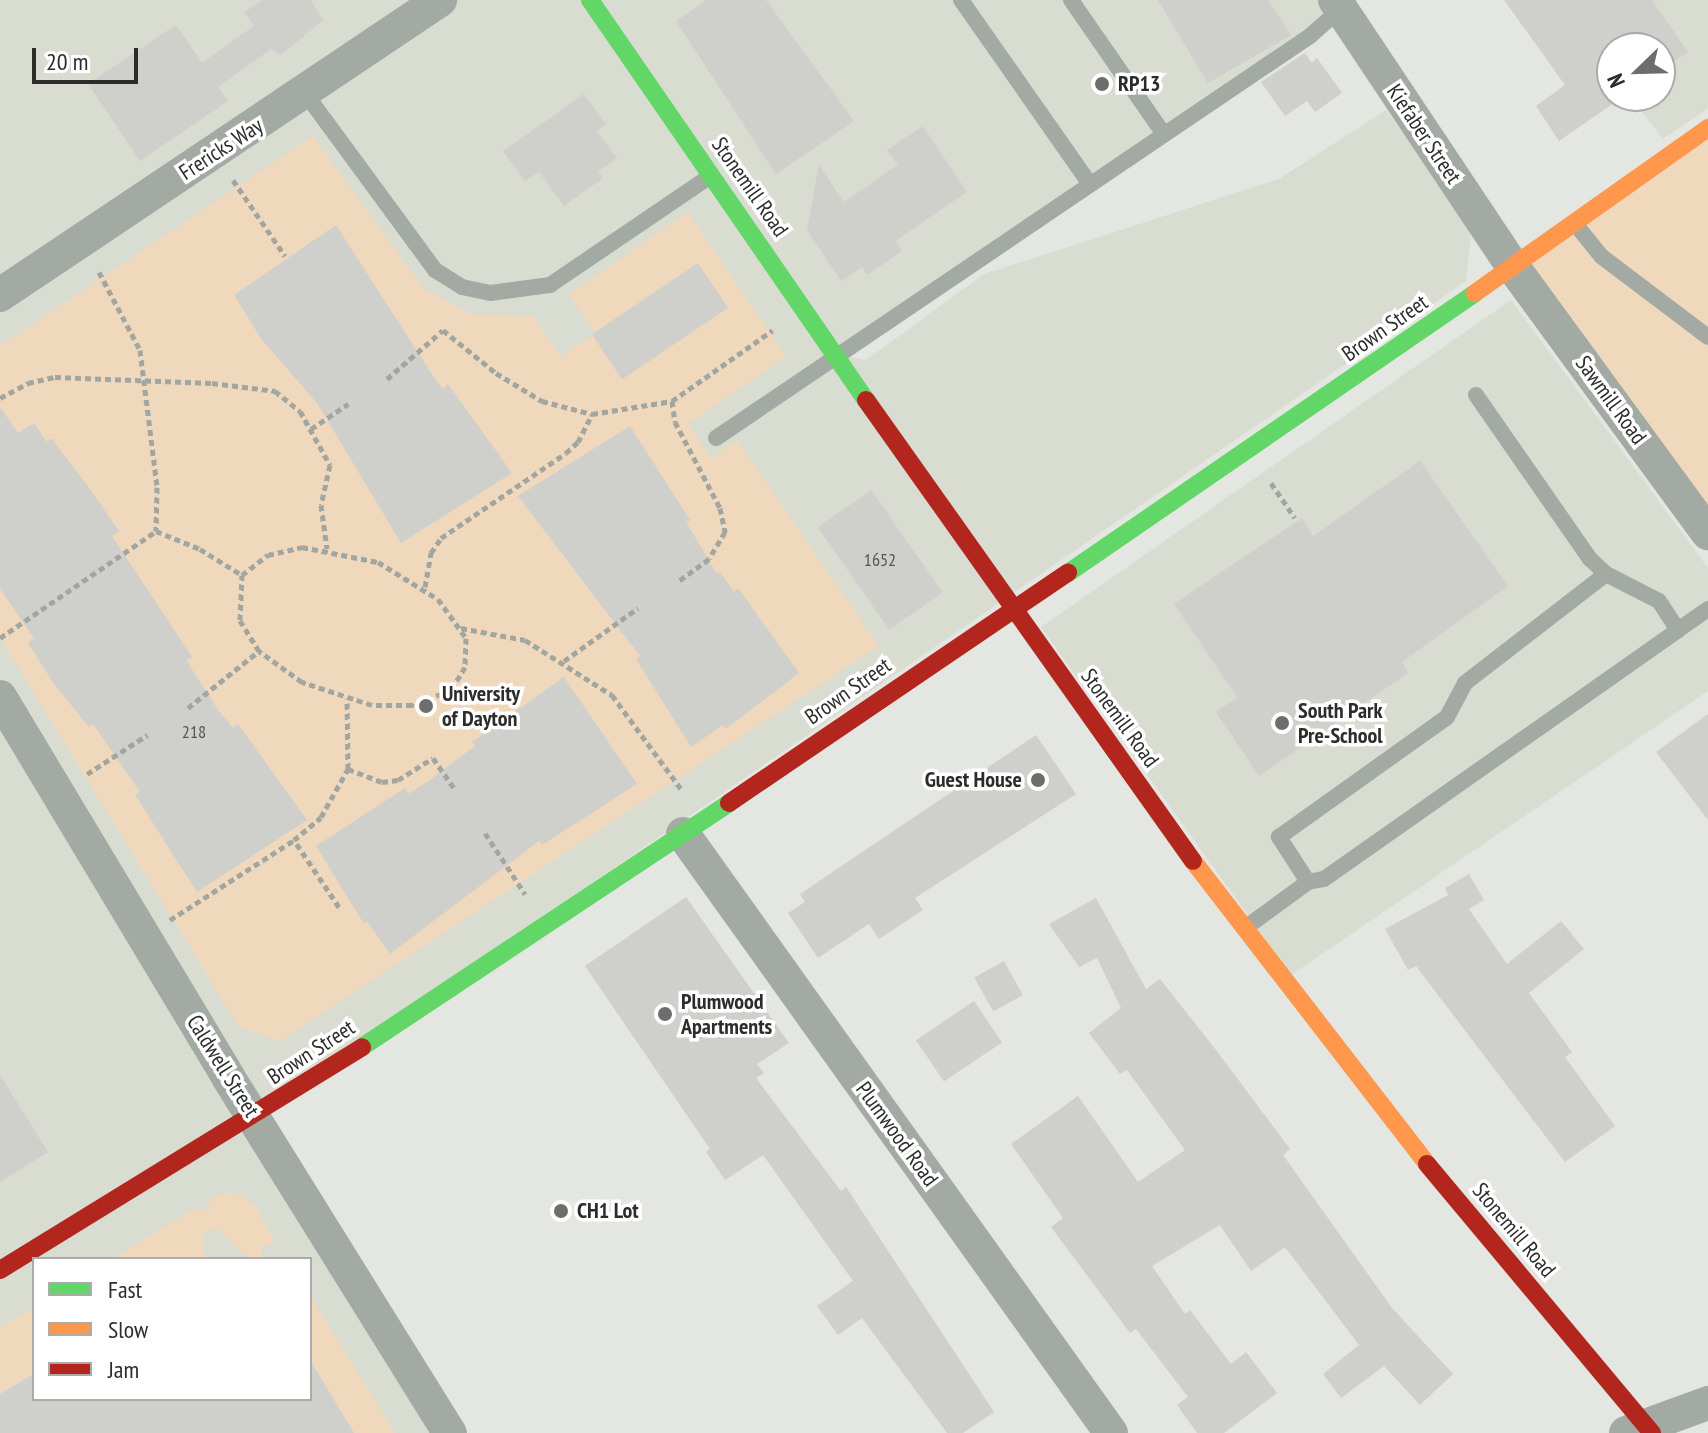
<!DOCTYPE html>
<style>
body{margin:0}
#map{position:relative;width:1708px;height:1433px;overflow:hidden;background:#e4e6e1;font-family:"PT Sans Narrow",sans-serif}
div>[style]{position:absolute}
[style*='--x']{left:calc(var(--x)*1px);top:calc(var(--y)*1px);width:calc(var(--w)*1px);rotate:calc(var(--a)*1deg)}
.built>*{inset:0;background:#d8dcd1}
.green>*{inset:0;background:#f0d8bc}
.building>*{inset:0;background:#cfcfcc;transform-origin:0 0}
.path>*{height:5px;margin-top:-2.5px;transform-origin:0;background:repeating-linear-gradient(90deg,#a2a6a0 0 6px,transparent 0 10px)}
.lane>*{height:16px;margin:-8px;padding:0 8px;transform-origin:8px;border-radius:8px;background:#a3aaa3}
.street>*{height:34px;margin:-17px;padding:0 17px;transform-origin:17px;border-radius:17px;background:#a3aaa3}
.fast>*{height:18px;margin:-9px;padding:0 9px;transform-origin:9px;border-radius:9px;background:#63d668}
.slow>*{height:18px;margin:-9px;padding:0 9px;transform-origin:9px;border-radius:9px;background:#ff974d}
.jam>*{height:18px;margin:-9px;padding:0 9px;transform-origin:9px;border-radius:9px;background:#b3261e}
.dots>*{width:22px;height:22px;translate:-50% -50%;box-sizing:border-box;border:4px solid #fff;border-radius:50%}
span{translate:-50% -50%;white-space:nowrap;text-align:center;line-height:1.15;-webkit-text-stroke:7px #fff;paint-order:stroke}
.number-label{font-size:18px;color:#555653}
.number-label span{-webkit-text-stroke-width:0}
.poi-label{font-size:22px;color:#2c2d2b;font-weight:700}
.left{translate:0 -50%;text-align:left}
.right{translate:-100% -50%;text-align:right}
.street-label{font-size:22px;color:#2c2d2b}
.legend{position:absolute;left:32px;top:1257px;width:280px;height:144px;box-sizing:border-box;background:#fff;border:2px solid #ababaa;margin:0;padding:10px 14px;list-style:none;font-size:24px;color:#2c2d2b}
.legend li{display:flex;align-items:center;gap:16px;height:40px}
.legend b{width:40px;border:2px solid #ababaa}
.north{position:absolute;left:1596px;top:32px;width:80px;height:80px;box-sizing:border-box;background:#fff;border:2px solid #ababaa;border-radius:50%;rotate:247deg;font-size:22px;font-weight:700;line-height:32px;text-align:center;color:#2c2d2b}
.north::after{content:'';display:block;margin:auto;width:28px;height:36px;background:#6c6e6b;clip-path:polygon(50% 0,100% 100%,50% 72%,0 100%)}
.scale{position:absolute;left:32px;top:48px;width:106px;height:36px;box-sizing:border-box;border:4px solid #2c2d2b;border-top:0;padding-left:10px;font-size:24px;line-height:28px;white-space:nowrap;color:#2c2d2b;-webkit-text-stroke:6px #fff;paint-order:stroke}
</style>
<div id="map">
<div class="built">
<i style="clip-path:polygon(evenodd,0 0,1352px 0,838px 355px,866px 360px,984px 274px,1279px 179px,1386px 110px,1472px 225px,1466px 281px,254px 1116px,450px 1433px,0 1433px,0 0,34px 1259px,310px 1259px,310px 1399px,34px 1399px,34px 1259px)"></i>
<i style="clip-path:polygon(1563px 0,1708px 0,1708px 108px,1663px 139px,1630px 96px,1660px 96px,1660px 48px,1612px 48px)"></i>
<i style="clip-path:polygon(1511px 300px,1708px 568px,1708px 691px,1291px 975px,1041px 627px)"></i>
</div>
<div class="green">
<i style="clip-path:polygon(1708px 128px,1708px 533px,1513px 267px)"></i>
<i style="clip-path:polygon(313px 136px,424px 289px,471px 314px,533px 316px,561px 356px,596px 333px,569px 294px,688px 212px,786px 356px,688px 424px,711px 458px,737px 440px,879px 646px,280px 1041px,239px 1027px,0 638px,0 346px)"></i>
<i style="clip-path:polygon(238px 1193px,255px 1205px,271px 1234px,274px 1245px,262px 1245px,262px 1259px,249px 1259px,217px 1228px,202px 1234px,205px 1259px,112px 1259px,197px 1207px,199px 1213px,211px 1205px,208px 1200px,216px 1195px)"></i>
<i style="clip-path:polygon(310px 1295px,395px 1433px,354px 1433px,310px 1360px)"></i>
<i style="clip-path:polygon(34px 1307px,34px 1374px,0 1394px,0 1328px)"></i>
</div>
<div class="building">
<i style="clip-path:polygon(262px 0,311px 0,323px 20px,281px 55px,271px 49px,218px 87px,228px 101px,140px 161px,88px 84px,176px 25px,202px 63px,254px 26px,245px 12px)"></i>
<i style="clip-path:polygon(706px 0,766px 0,854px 121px,776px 174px,676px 21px)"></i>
<i style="clip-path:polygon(1158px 0,1268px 0,1291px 35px,1208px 83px)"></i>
<i style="clip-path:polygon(1504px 0,1652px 0,1688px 52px,1660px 71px,1660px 48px,1612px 48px,1612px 96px,1624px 96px,1559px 141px,1536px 106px,1565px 85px)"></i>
<i style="clip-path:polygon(1305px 53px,1312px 63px,1317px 58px,1342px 93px,1315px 112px,1307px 101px,1285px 116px,1261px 82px)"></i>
<i style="clip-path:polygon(584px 94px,606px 124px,597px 131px,617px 158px,598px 171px,603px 178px,564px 206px,539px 172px,525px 181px,503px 151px)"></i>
<i style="clip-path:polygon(923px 126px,967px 192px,895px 241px,902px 251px,867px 275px,862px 267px,841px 281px,807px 230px,819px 165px,844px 202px,898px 165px,887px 150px)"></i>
<i style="clip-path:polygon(336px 225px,429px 370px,443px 389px,448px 384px,512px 473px,401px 543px,317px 403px,262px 340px,234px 295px)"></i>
<i style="left:698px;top:263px;width:54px;height:128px;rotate:56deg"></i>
<i style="clip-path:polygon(0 407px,18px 433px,34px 423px,47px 442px,51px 438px,88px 486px,119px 531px,112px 536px,192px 657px,186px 660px,218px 710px,233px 728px,238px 724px,307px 820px,197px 892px,135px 795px,140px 792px,93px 724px,89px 727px,54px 684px,28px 643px,34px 638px,0 589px)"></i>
<i style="clip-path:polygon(630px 426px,690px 520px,686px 522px,717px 574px,720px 572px,734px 592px,738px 588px,799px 673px,726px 729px,723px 725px,691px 747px,636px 659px,640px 656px,518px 496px)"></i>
<i style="clip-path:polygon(1420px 461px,1508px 586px,1402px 662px,1408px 673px,1259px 776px,1216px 712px,1237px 697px,1174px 604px,1302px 518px,1313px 536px)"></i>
<i style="left:871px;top:490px;width:125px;height:65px;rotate:55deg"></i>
<i style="clip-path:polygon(564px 677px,637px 784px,542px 845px,539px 841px,390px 954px,367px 921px,364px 924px,316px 846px,405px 788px,408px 794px,427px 782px,475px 746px,472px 742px)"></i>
<i style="clip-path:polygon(1708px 714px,1708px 820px,1656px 752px)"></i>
<i style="clip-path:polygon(1036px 735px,1076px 794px,915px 898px,923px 910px,879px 939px,869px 924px,818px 958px,788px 913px,805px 902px,800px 894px)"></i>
<i style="clip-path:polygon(1469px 874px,1484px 900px,1469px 909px,1507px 964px,1561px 921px,1584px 949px,1529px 993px,1572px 1052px,1565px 1057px,1615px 1126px,1565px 1162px,1416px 966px,1408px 970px,1385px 929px,1448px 895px,1445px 888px)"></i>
<i style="clip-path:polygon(686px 897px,789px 1043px,757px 1064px,764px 1073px,756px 1078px,841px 1191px,846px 1187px,994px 1412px,963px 1433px,947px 1433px,862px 1318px,838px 1335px,817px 1306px,853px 1281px,763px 1155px,725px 1180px,706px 1152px,710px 1149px,585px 966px)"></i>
<i style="clip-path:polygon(1096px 898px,1146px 989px,1160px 979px,1216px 1050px,1290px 1149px,1283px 1155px,1392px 1308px,1453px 1374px,1420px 1405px,1384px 1366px,1341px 1398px,1323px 1374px,1359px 1345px,1285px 1247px,1251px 1271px,1220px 1225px,1152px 1266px,1185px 1314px,1190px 1310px,1231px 1364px,1246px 1352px,1277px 1393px,1224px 1433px,1197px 1433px,1177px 1405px,1188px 1397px,1136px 1329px,1130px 1333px,1051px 1227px,1063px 1218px,1011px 1144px,1078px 1096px,1138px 1182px,1185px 1150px,1127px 1070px,1120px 1074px,1089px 1033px,1121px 1008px,1097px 958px,1079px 967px,1049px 924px)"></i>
<i style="left:1004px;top:961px;width:39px;height:34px;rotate:61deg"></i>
<i style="left:974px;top:1001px;width:50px;height:70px;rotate:56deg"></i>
<i style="clip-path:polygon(0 1075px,48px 1152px,0 1182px)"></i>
<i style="clip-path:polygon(310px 1360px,354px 1433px,0 1433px,0 1394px,34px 1374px,34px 1399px,310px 1399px)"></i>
</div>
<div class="path">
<i style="--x:233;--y:180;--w:92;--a:55.6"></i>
<i style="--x:99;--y:272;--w:88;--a:62.3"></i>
<i style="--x:140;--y:350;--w:138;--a:82.9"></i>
<i style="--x:157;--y:487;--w:44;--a:91.3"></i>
<i style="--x:156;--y:531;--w:48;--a:22.2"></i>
<i style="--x:200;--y:549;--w:49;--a:31.8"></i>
<i style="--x:387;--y:379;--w:74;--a:-41.2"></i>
<i style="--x:443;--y:330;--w:68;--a:39.1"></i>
<i style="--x:496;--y:373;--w:54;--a:31.3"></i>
<i style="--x:542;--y:401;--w:52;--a:14.6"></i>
<i style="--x:592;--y:414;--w:81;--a:-9.2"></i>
<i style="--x:672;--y:401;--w:21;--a:82"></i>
<i style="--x:675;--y:422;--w:97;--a:62.4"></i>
<i style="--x:720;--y:508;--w:25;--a:78"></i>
<i style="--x:725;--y:532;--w:31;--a:121"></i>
<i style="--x:709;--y:559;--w:37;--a:144"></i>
<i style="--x:0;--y:398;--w:32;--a:-28"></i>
<i style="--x:28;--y:383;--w:28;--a:-13"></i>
<i style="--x:55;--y:377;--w:157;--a:2.2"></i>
<i style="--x:212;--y:383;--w:64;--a:7.2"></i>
<i style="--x:275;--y:391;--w:32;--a:39"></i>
<i style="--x:300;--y:411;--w:62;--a:60.9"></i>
<i style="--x:330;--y:465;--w:41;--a:102.7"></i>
<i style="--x:321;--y:505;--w:44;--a:82.2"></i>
<i style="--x:672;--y:401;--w:123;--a:-35.1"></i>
<i style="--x:311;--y:429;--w:45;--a:-34"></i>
<i style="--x:1271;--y:483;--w:42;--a:55.6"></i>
<i style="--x:302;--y:547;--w:77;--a:11.2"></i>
<i style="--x:378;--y:562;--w:70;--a:31.7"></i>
<i style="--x:438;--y:599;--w:48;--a:54.3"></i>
<i style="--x:466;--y:638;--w:29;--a:92"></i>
<i style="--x:465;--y:667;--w:27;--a:121"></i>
<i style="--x:451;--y:690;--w:42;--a:159"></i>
<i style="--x:412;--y:705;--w:40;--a:180"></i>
<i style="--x:372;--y:705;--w:74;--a:-161.8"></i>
<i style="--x:302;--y:682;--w:53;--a:-144.2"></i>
<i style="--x:259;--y:651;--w:36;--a:-122"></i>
<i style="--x:240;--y:620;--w:45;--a:-87.5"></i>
<i style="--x:242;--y:575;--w:33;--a:-38"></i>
<i style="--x:268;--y:555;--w:35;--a:-13"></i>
<i style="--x:425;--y:587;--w:35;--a:-80"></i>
<i style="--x:431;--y:553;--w:18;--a:-56"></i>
<i style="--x:441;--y:538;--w:151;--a:-34.2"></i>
<i style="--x:566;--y:453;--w:16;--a:-43"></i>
<i style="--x:578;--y:442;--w:31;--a:-63"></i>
<i style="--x:461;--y:628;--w:65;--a:10.6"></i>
<i style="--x:525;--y:640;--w:103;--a:32.3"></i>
<i style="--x:612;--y:695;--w:117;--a:53.7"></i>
<i style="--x:0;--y:638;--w:189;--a:-34.4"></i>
<i style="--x:564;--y:661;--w:91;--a:-35.6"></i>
<i style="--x:188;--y:708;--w:91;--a:-38.8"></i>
<i style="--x:348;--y:769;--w:36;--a:21"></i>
<i style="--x:382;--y:782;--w:16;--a:-7"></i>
<i style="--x:398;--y:780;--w:41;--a:-32.2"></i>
<i style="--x:433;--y:758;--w:39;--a:55"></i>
<i style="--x:87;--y:774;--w:72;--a:-33"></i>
<i style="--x:485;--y:833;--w:73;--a:56.7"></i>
<i style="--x:339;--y:907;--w:81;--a:-123.9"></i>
<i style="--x:294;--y:840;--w:35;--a:-40"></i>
<i style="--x:321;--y:817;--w:55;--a:-60.6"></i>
<i style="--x:348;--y:769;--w:70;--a:-90.8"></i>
<i style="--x:170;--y:920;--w:148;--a:-32.8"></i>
</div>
<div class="lane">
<i style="--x:961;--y:0;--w:223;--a:55"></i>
<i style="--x:1071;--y:0;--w:162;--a:55.3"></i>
<i style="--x:305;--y:93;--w:220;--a:53.7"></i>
<i style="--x:435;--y:270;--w:32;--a:32"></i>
<i style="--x:462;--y:287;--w:29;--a:12"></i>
<i style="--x:490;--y:293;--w:61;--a:-7.6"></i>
<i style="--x:550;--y:285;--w:192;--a:-34.2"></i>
<i style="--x:1576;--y:225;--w:40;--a:51"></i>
<i style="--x:1601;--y:256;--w:134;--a:37.1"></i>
<i style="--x:1476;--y:395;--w:200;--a:55.2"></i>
<i style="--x:1590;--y:559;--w:22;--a:43"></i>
<i style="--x:1606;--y:574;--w:59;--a:27"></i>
<i style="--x:1659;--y:601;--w:35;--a:57"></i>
<i style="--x:1678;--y:630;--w:37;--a:-35"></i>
<i style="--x:716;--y:438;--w:717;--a:-34.09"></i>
<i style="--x:1310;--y:36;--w:47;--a:-41.5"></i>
<i style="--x:1308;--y:882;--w:54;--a:-122.8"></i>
<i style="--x:1279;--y:837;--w:206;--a:-35.5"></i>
<i style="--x:1447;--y:717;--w:38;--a:-62"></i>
<i style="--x:1465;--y:683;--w:178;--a:-37.7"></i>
<i style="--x:1245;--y:928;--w:78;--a:-36.1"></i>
<i style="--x:1308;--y:882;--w:16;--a:-11"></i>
<i style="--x:1324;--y:879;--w:433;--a:-35.1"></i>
</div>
<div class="street">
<i style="--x:1335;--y:0;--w:321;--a:56.3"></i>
<i style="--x:1513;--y:267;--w:330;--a:53.8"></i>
<i style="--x:0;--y:295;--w:530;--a:-33.84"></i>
<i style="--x:0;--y:697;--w:443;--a:59"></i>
<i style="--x:228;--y:1077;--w:420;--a:58.1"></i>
<i style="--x:683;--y:834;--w:736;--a:54.45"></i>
<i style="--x:1626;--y:1433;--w:87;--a:-20.1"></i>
</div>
<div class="fast">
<i style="--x:590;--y:0;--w:486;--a:55.4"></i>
<i style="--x:1068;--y:573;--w:494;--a:-34.5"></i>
<i style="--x:362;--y:1047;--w:441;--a:-33.6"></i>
</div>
<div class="slow">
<i style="--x:1475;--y:293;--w:286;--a:-35.3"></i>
<i style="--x:1193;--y:861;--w:383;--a:52.3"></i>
</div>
<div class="jam">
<i style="--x:866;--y:400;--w:565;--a:54.65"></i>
<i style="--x:729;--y:803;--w:410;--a:-34.2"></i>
<i style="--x:1427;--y:1164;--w:351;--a:50.1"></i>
<i style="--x:0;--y:1270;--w:425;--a:-31.6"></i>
</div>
<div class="dots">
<i style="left:1102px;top:84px;background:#6c6e6b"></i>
<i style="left:426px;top:706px;background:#6c6e6b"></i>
<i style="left:1282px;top:723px;background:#6c6e6b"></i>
<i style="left:1038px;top:780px;background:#6c6e6b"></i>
<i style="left:665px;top:1014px;background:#6c6e6b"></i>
<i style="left:561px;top:1211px;background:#6c6e6b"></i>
</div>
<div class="number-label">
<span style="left:880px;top:560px">1652</span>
<span style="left:194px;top:732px">218</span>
</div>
<div class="poi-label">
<span class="left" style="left:1118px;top:84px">RP13</span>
<span class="left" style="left:442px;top:706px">University<br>of Dayton</span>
<span class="left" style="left:1298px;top:723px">South Park<br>Pre-School</span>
<span class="right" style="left:1022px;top:780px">Guest House</span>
<span class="left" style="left:681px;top:1014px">Plumwood<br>Apartments</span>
<span class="left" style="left:577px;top:1211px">CH1 Lot</span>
</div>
<div class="street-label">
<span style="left:1424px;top:134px;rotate:56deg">Kiefaber Street</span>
<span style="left:221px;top:149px;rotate:-33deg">Frericks Way</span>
<span style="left:750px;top:187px;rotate:55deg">Stonemill Road</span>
<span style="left:1385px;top:328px;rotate:-35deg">Brown Street</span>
<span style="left:1611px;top:400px;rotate:54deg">Sawmill Road</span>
<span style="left:848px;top:691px;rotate:-35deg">Brown Street</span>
<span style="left:1120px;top:718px;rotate:54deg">Stonemill Road</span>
<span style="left:311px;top:1052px;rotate:-33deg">Brown Street</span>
<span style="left:223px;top:1066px;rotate:58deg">Caldwell Street</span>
<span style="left:897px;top:1134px;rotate:54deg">Plumwood Road</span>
<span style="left:1514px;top:1230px;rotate:50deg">Stonemill Road</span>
</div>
<ul class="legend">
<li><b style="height:10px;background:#63d668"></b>Fast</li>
<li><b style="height:10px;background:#ff974d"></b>Slow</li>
<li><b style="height:10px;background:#b3261e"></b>Jam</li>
</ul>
<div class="north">N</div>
<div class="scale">20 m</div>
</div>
